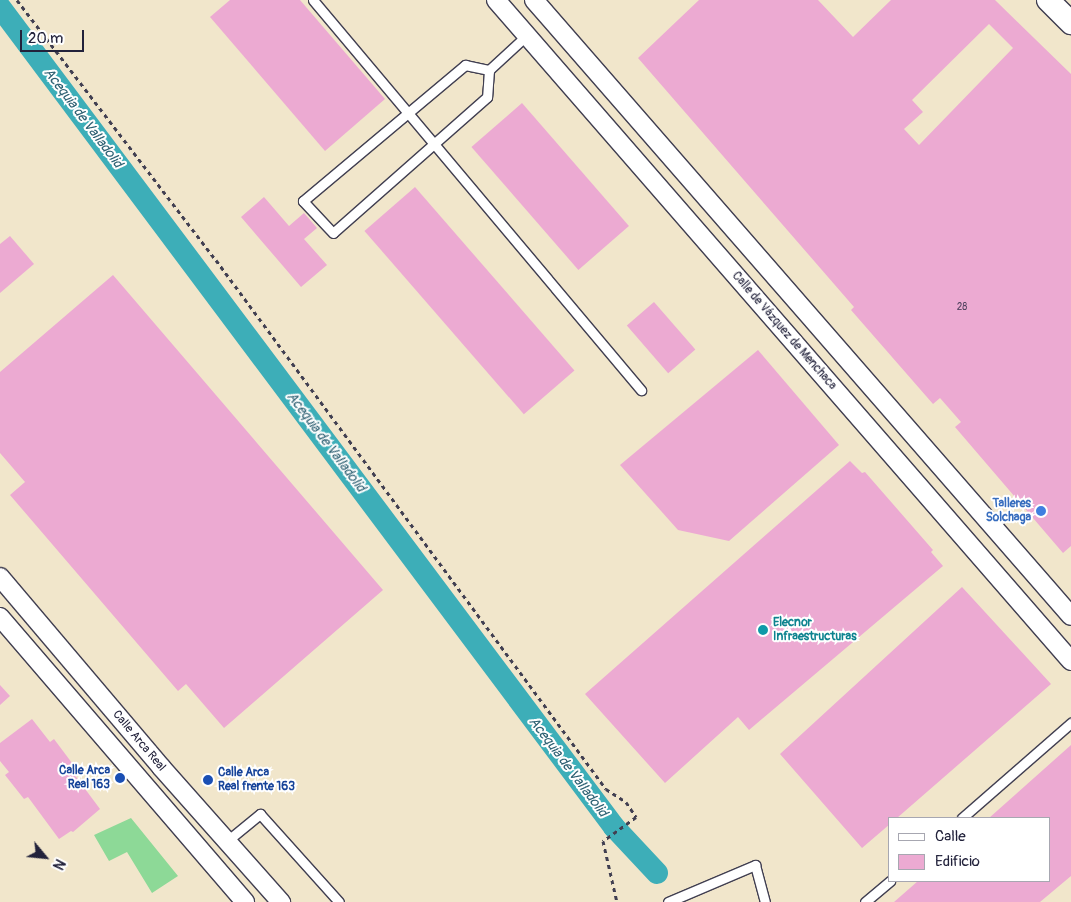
<!DOCTYPE html>
<meta charset="utf-8">
<style>
body{margin:0}
#map{position:relative;width:1071px;height:902px;overflow:hidden;background:#f1e6cb;font-family:Pangolin,sans-serif}
div>[style]{position:absolute}
[style*='--x']{left:calc(var(--x)*1px);top:calc(var(--y)*1px);width:calc(var(--w)*1px);rotate:calc(var(--a)*1deg)}
.green>*{inset:0;background:#8dd997}
.canal>*{height:22px;margin:-11px;padding:0 11px;transform-origin:11px;border-radius:11px;background:#3daeb8}
.building>*{inset:0;background:#ecaad2;transform-origin:0 0}
.path>*{height:3px;margin-top:-1.5px;transform-origin:0;background:repeating-linear-gradient(90deg,#413f51 0 4px,transparent 0 8px)}
.roads{filter:drop-shadow(1px 0 #413f51) drop-shadow(-1px 0 #413f51) drop-shadow(0 1px #413f51) drop-shadow(0 -1px #413f51)}
.service>*{height:9px;margin:-4.5px;padding:0 4.5px;transform-origin:4.5px;border-radius:4.5px;background:#fff}
.minor>*{height:18px;margin:-9px;padding:0 9px;transform-origin:9px;border-radius:9px;background:#fff}
.tertiary>*{height:22px;margin:-11px;padding:0 11px;transform-origin:11px;border-radius:11px;background:#fff}
.dots>*{width:14px;height:14px;translate:-50% -50%;box-sizing:border-box;border:2px solid #fff;border-radius:50%}
span{translate:-50% -50%;white-space:nowrap;text-align:center;line-height:1.15;-webkit-text-stroke:4px #fff;paint-order:stroke}
.number-label{font-size:10px;color:#544461}
.number-label span{-webkit-text-stroke-width:0}
.street-label{font-size:12px;color:#22223b}
.shop-label{font-size:12px;color:#366cbe;font-weight:700}
.right{translate:-100% -50%;text-align:right}
.culture-label{font-size:12px;color:#0d838f;font-weight:700}
.left{translate:0 -50%;text-align:left}
.transit-label{font-size:12px;color:#164399;font-weight:700}
.water-label{font-size:14px;color:#2e6173;font-style:italic}
.legend{position:absolute;left:888px;top:817px;width:162px;height:65px;box-sizing:border-box;background:#fff;border:1px solid #a7a7b1;margin:0;padding:6px 9px;list-style:none;font-size:15px;color:#22223b}
.legend li{display:flex;align-items:center;gap:10px;height:25px}
.legend b{width:25px;border:1px solid #a7a7b1}
.north{position:absolute;left:20px;top:832px;width:50px;height:50px;-webkit-text-stroke:4px #fff;paint-order:stroke;rotate:118deg;font-size:14px;font-weight:700;line-height:20px;text-align:center;color:#22223b}
.north::after{content:'';display:block;margin:auto;width:18px;height:22px;background:#22223b;clip-path:polygon(50% 0,100% 100%,50% 72%,0 100%)}
.scale{position:absolute;left:20px;top:30px;width:64px;height:22px;box-sizing:border-box;border:2px solid #22223b;border-top:0;padding-left:6px;font-size:15px;line-height:18px;white-space:nowrap;color:#22223b;-webkit-text-stroke:4px #fff;paint-order:stroke}
</style>
<div id="map">
<div class="green">
<i style="clip-path:polygon(131px 818px,178px 876px,152px 893px,127px 852px,109px 861px,94px 835px)"></i>
</div>
<div class="canal">
<i style="--x:0;--y:7;--w:1024;--a:53.17"></i>
<i style="--x:614;--y:827;--w:63;--a:46.9"></i>
</div>
<div class="building">
<i style="clip-path:polygon(230px 0,300px 0,385px 99px,325px 151px,210px 17px)"></i>
<i style="clip-path:polygon(evenodd,699px 0,818px 0,853px 37px,891px 0,995px 0,1071px 74px,1071px 546px,1063px 553px,955px 427px,961px 422px,940px 398px,933px 404px,851px 310px,854px 307px,638px 58px,699px 0,989px 24px,1013px 48px,919px 145px,904px 129px,923px 112px,912px 100px,989px 24px)"></i>
<i style="left:522px;top:103px;width:163px;height:67px;rotate:49deg"></i>
<i style="left:415px;top:187px;width:243px;height:67px;rotate:49deg"></i>
<i style="clip-path:polygon(264px 197px,289px 226px,304px 213px,317px 228px,304px 239px,327px 265px,301px 287px,241px 217px)"></i>
<i style="clip-path:polygon(10px 236px,34px 264px,0 293px,0 244px)"></i>
<i style="clip-path:polygon(113px 275px,383px 590px,224px 728px,186px 684px,178px 691px,10px 495px,25px 482px,0 453px,0 372px)"></i>
<i style="left:654px;top:302px;width:63px;height:36px;rotate:49deg"></i>
<i style="clip-path:polygon(758px 350px,839px 445px,729px 541px,678px 530px,620px 465px)"></i>
<i style="clip-path:polygon(850px 461px,862px 473px,865px 472px,933px 550px,931px 552px,943px 566px,749px 730px,738px 717px,665px 783px,585px 694px)"></i>
<i style="clip-path:polygon(962px 587px,1051px 684px,897px 818px,890px 818px,890px 824px,862px 848px,780px 754px)"></i>
<i style="clip-path:polygon(0 685px,10px 696px,0 705px)"></i>
<i style="clip-path:polygon(32px 719px,50px 742px,54px 739px,72px 763px,68px 766px,100px 809px,73px 832px,71px 831px,59px 839px,28px 797px,24px 799px,5px 775px,9px 772px,0 761px,0 743px)"></i>
<i style="clip-path:polygon(1071px 745px,1071px 876px,1040px 902px,894px 902px,918px 881px,1050px 881px,1050px 818px,989px 818px)"></i>
</div>
<div class="path">
<i style="--x:17;--y:0;--w:327;--a:52.6"></i>
<i style="--x:216;--y:260;--w:657;--a:53.6"></i>
<i style="--x:606;--y:789;--w:24;--a:33"></i>
<i style="--x:626;--y:802;--w:18;--a:56"></i>
<i style="--x:636;--y:817;--w:41;--a:144"></i>
<i style="--x:603;--y:841;--w:63;--a:77.1"></i>
</div>
<div class="roads">
<div class="service">
<i style="--x:313;--y:0;--w:510;--a:49.94"></i>
<i style="--x:489;--y:70;--w:27;--a:94"></i>
<i style="--x:487;--y:97;--w:205;--a:138.6"></i>
<i style="--x:333;--y:233;--w:44;--a:-133.2"></i>
<i style="--x:303;--y:201;--w:212;--a:-40"></i>
<i style="--x:465;--y:65;--w:25;--a:12"></i>
<i style="--x:489;--y:70;--w:52;--a:-42.6"></i>
<i style="--x:962;--y:818;--w:145;--a:-41.1"></i>
<i style="--x:227;--y:841;--w:43;--a:-39.3"></i>
<i style="--x:260;--y:814;--w:118;--a:48.1"></i>
<i style="--x:668;--y:902;--w:95;--a:-23"></i>
<i style="--x:755;--y:865;--w:38;--a:75"></i>
<i style="--x:865;--y:902;--w:33;--a:-40"></i>
</div>
<div class="minor">
<i style="--x:496;--y:0;--w:876;--a:48.98"></i>
<i style="--x:534;--y:0;--w:817;--a:48.92"></i>
<i style="--x:0;--y:577;--w:249;--a:49.7"></i>
<i style="--x:161;--y:767;--w:181;--a:48.4"></i>
<i style="--x:0;--y:617;--w:376;--a:49.3"></i>
</div>
<div class="tertiary">
<i style="--x:1048;--y:0;--w:33;--a:45"></i>
</div>
</div>
<div class="dots">
<i style="left:1041px;top:511px;background:#3f7fe0"></i>
<i style="left:763px;top:630px;background:#0f9aa8"></i>
<i style="left:120px;top:778px;background:#1a4fb4"></i>
<i style="left:208px;top:780px;background:#1a4fb4"></i>
</div>
<div class="number-label">
<span style="left:962px;top:308px">28</span>
</div>
<div class="street-label">
<span style="left:784px;top:331px;rotate:49deg">Calle de Vázquez de Menchaca</span>
<span style="left:139px;top:741px;rotate:50deg">Calle Arca Real</span>
</div>
<div class="shop-label">
<span class="right" style="left:1031px;top:511px">Talleres<br>Solchaga</span>
</div>
<div class="culture-label">
<span class="left" style="left:773px;top:630px">Elecnor<br>Infraestructuras</span>
</div>
<div class="transit-label">
<span class="right" style="left:110px;top:778px">Calle Arca<br>Real 163</span>
<span class="left" style="left:218px;top:780px">Calle Arca<br>Real frente 163</span>
</div>
<div class="water-label">
<span style="left:83px;top:118px;rotate:53deg">Acequia de Valladolid</span>
<span style="left:326px;top:442px;rotate:53deg">Acequia de Valladolid</span>
<span style="left:568px;top:767px;rotate:53deg">Acequia de Valladolid</span>
</div>
<ul class="legend">
<li><b style="height:6px;background:#fff"></b>Calle</li>
<li><b style="height:14px;background:#ecaad2"></b>Edificio</li>
</ul>
<div class="north">N</div>
<div class="scale">20 m</div>
</div>
